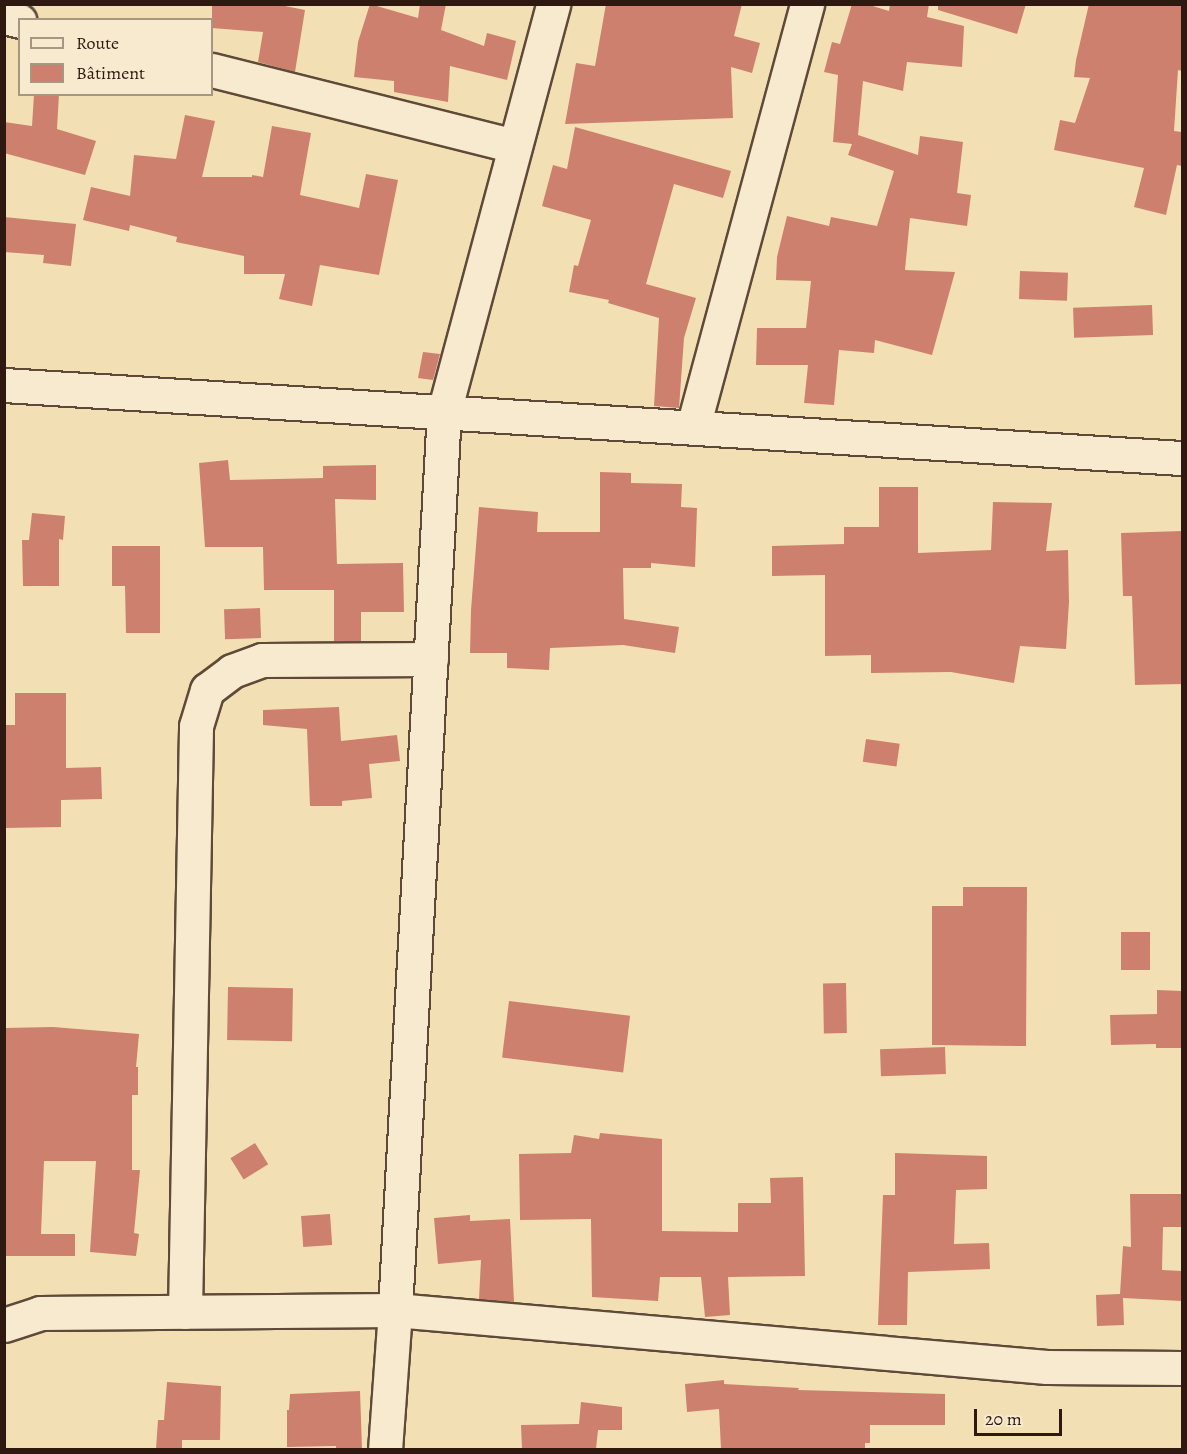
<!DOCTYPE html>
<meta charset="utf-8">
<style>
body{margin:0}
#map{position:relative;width:1187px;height:1454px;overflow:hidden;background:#f3dfb4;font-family:Alegreya,serif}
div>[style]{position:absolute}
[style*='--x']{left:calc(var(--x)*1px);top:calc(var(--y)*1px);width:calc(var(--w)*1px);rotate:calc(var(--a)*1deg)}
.building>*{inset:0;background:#cd806e;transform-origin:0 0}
.roads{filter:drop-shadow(2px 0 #5f4a39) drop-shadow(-2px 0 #5f4a39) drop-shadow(0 2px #5f4a39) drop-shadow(0 -2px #5f4a39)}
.minor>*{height:33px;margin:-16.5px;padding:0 16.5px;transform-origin:16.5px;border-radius:16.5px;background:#f7eace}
span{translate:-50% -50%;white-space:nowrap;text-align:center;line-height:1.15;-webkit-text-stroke:6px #f7eace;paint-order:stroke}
.frame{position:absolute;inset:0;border:6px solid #2e1810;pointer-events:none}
.legend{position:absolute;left:18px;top:18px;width:195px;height:78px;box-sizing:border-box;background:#f7eace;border:2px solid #a79682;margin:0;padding:8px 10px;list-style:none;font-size:18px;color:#2e1810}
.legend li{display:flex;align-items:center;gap:12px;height:30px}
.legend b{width:30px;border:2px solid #a79682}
.scale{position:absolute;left:974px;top:1409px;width:88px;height:27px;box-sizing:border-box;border:3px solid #2e1810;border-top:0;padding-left:8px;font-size:18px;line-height:21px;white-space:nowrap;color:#2e1810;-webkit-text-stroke:4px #f7eace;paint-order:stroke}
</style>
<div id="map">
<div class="building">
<i style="clip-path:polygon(212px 4px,275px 4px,305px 10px,295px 72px,258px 62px,263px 32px,212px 28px)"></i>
<i style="clip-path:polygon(370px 4px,418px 18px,420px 4px,446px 4px,441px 30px,484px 46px,487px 33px,516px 41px,507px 80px,450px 66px,448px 102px,394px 92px,394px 81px,354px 77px,358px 42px)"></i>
<i style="clip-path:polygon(606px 4px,742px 4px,734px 36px,760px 43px,752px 73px,731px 67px,733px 118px,565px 124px,576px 63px,595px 66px)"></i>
<i style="clip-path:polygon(852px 4px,866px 4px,889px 11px,890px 4px,929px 4px,927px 17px,964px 26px,962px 67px,907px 62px,903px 91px,863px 81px,858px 135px,918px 155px,920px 136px,963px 142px,957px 193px,971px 195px,967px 226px,910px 218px,905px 270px,955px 272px,932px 355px,875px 340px,874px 353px,839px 350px,834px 405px,804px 403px,808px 365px,756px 365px,757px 328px,806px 328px,811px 281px,776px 280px,777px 257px,787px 216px,829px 226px,831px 217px,877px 226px,894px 171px,848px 155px,852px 144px,833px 142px,838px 75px,824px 72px,832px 42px,840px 44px)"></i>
<i style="clip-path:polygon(938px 4px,1026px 4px,1017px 34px,938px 10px)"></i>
<i style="clip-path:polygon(1089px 4px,1182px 4px,1182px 71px,1178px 70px,1174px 131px,1182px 132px,1182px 166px,1177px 165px,1166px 215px,1134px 207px,1144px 168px,1054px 150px,1060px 120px,1075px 123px,1090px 78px,1074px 77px,1076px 60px)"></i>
<i style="clip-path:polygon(34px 94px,59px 94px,57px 129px,96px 141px,85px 175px,4px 153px,4px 122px,32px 126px)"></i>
<i style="clip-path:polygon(185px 115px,215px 121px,202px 177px,252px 177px,252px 175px,263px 177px,272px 126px,311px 133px,300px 195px,359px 208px,366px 174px,398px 180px,379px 275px,320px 265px,312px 306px,279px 299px,285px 274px,244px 274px,244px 256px,176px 242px,177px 237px,130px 225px,129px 231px,83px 220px,91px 187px,130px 196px,134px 155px,176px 159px)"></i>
<i style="clip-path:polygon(575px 127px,731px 171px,723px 198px,674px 184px,646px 284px,696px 298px,684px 338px,679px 408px,654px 406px,659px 318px,608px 303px,609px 300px,569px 292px,574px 265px,578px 266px,591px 220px,542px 206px,553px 165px,567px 169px)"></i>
<i style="clip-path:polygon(4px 217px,76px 224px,71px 266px,43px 263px,44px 255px,4px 252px)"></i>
<i style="left:1020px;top:271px;width:48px;height:28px;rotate:2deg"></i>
<i style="left:1152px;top:305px;width:30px;height:79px;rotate:88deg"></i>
<i style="clip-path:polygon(423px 352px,440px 354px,433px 380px,418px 378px)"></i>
<i style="clip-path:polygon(228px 460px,230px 480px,323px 478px,323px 466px,376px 465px,376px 500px,335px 499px,337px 564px,403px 563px,404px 612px,361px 612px,361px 641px,334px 641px,334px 590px,264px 590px,263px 547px,205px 547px,199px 463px)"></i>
<i style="clip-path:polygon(600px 472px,631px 473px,631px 483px,682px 484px,681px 507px,697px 508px,695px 567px,651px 563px,651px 568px,623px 568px,624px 619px,679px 627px,675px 653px,623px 645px,550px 648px,549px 670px,507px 668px,507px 653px,470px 653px,471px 610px,479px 507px,538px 512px,537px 532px,600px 532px)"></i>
<i style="clip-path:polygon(879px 487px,918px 487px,918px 553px,991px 550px,993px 502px,1052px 503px,1046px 551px,1068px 550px,1069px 602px,1066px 649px,1020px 646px,1014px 683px,951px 672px,871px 673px,871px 655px,825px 656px,825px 575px,772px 576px,772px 546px,844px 544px,844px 527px,879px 527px)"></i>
<i style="clip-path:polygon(32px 513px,65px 516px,63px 540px,59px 539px,59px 586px,23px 586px,22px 540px,29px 540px)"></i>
<i style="clip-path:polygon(1182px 531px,1182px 684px,1135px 685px,1132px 596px,1123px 596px,1121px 533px)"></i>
<i style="clip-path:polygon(112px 546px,160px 546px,160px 633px,126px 633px,125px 586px,112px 586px)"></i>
<i style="left:260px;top:608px;width:30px;height:36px;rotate:88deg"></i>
<i style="clip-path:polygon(15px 693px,66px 693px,66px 768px,101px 767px,102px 799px,61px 800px,61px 827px,4px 828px,4px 725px,15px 725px)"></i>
<i style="clip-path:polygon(339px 707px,341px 741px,397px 735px,400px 761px,369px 764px,372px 798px,342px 801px,342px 806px,310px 806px,307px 729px,263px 725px,263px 710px)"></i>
<i style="left:866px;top:739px;width:34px;height:23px;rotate:8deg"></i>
<i style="clip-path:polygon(963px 887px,1027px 887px,1026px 1046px,932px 1045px,932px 906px,963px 906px)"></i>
<i style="left:1121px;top:932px;width:29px;height:38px"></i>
<i style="left:846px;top:983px;width:50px;height:23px;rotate:89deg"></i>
<i style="left:228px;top:987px;width:65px;height:53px;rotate:1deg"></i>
<i style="clip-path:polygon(1157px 990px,1182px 991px,1182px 1048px,1156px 1048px,1156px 1044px,1111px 1045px,1110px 1015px,1157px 1014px)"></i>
<i style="left:509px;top:1001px;width:122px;height:57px;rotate:7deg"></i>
<i style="clip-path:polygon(53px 1027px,139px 1034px,136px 1067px,138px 1067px,138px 1095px,132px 1095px,132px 1170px,140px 1170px,134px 1233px,139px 1234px,136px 1256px,90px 1252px,96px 1161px,44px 1161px,41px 1234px,75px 1234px,75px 1256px,4px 1256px,4px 1028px)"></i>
<i style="left:945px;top:1047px;width:27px;height:65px;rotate:88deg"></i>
<i style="clip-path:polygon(600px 1133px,662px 1139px,662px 1231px,738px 1232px,738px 1203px,771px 1203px,770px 1178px,803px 1177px,805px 1276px,728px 1277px,730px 1315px,705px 1317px,701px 1277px,660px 1277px,658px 1301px,592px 1297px,591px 1219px,520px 1220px,519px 1154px,571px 1153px,574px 1135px,599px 1139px)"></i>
<i style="left:255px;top:1143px;width:25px;height:29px;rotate:58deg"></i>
<i style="clip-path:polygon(895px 1153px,987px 1156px,987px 1189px,956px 1190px,954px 1244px,989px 1243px,990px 1269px,908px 1272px,907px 1325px,878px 1325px,883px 1195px,895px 1195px)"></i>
<i style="clip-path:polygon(1130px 1194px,1181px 1194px,1181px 1227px,1163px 1227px,1162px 1270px,1182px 1271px,1182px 1301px,1123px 1298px,1124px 1325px,1097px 1326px,1096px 1295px,1120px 1294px,1123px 1246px,1131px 1247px)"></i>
<i style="left:330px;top:1214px;width:31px;height:29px;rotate:86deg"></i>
<i style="clip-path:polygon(470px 1215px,470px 1221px,510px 1219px,514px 1302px,479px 1299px,481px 1260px,438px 1264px,434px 1218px)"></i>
<i style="clip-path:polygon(724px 1380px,724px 1384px,799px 1388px,798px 1390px,945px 1394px,945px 1425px,870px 1425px,870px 1443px,865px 1443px,865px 1449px,721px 1449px,719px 1409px,687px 1412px,685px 1384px)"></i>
<i style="clip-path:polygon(167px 1382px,221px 1386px,220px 1440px,182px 1440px,182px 1449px,156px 1449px,158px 1420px,164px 1420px)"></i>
<i style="clip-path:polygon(360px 1391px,362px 1449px,336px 1449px,336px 1446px,287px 1447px,287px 1410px,289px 1410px,290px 1394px)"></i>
<i style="clip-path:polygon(581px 1402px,622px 1407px,622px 1430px,598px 1430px,596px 1449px,522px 1449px,521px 1425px,579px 1424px)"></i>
</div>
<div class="roads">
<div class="minor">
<i style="--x:4;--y:17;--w:16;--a:14"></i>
<i style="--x:212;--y:70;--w:312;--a:14.1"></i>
<i style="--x:4;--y:385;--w:1180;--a:3.55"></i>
<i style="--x:693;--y:427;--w:438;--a:-74.9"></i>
<i style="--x:185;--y:1312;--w:586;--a:-88.92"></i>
<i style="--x:196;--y:726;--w:38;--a:-73"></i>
<i style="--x:207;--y:690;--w:31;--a:-37"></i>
<i style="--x:232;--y:671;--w:32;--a:-20"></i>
<i style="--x:262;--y:660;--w:169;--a:-0.3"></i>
<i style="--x:4;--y:1325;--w:38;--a:-18"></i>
<i style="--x:40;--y:1313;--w:355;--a:-0.5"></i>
<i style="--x:395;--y:1310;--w:654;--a:5"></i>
<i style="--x:1047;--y:1367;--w:135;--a:0.4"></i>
<i style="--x:385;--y:1450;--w:140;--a:-85.9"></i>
<i style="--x:395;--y:1310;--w:899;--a:-86.88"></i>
<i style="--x:444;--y:412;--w:422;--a:-75"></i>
</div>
</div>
<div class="frame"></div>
<ul class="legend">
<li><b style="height:8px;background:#f7eace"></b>Route</li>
<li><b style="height:16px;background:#cd806e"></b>Bâtiment</li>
</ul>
<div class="scale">20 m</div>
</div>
